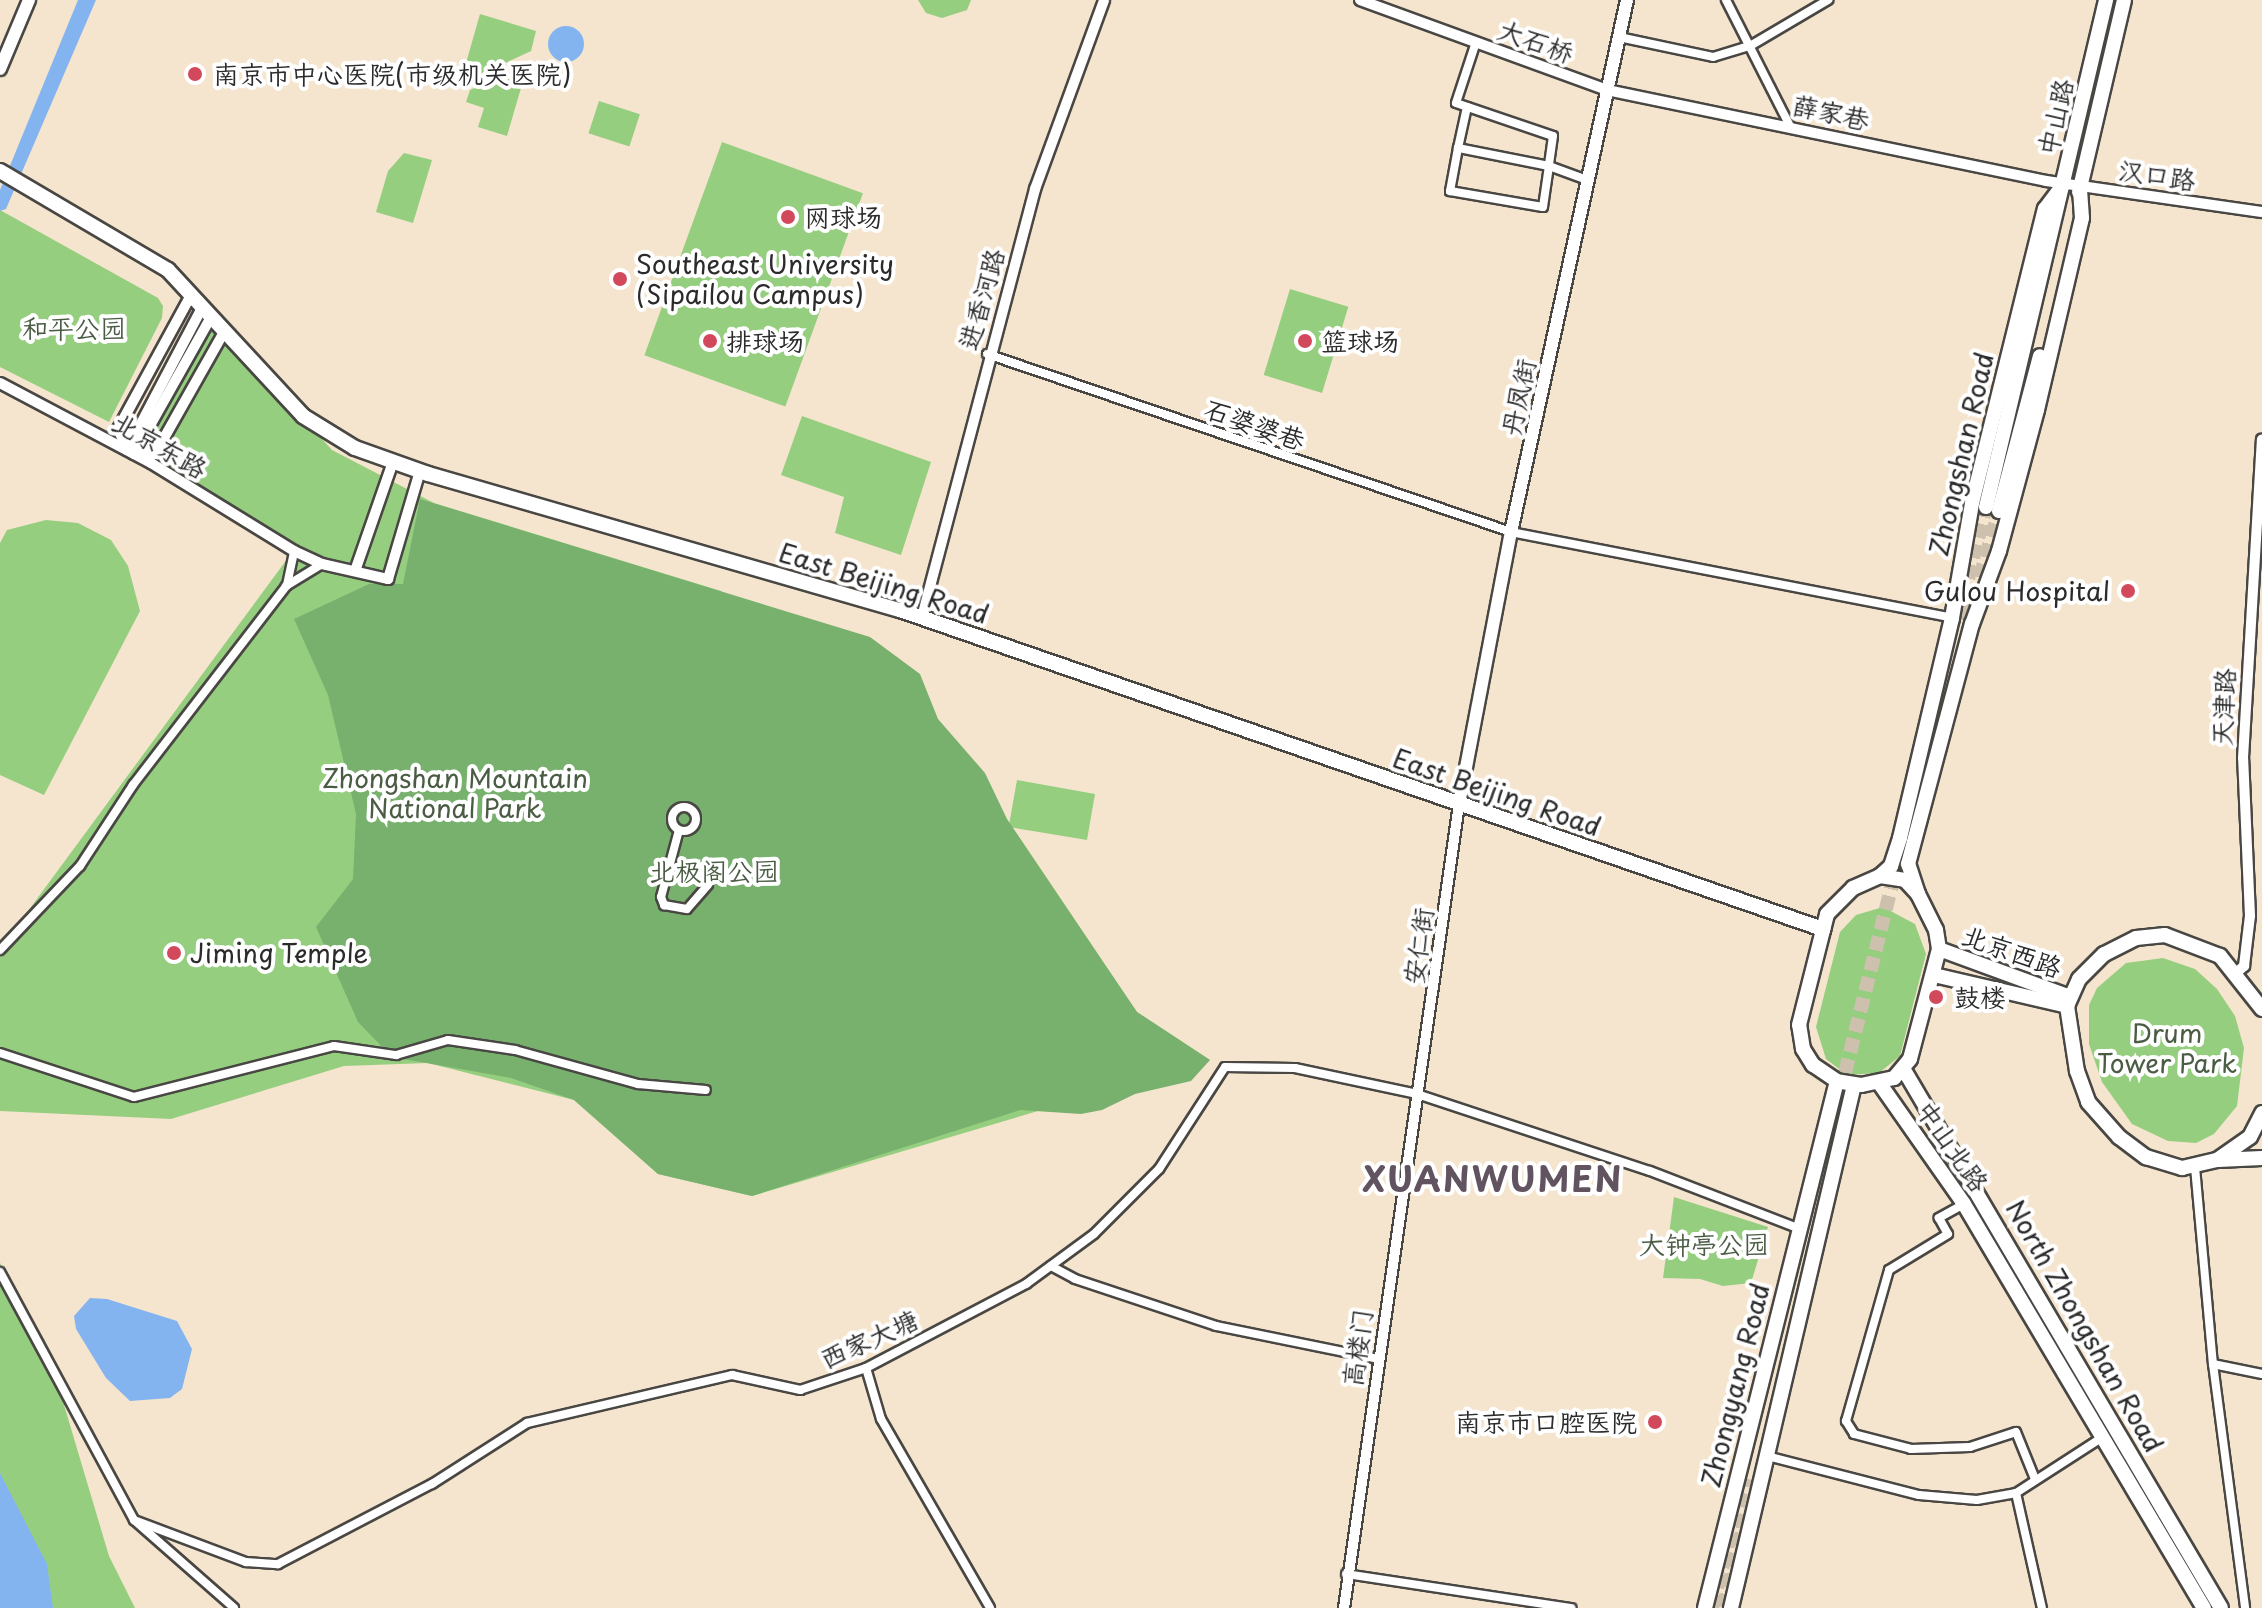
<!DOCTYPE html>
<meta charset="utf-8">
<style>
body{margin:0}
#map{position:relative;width:2262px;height:1608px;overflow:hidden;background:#f6e5ce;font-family:"Playpen Sans","LXGW WenKai TC",sans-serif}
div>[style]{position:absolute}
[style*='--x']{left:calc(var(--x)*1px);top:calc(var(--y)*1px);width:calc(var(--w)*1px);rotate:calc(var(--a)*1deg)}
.green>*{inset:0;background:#96ce80;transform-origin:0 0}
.forest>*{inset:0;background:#78b16e}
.water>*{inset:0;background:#84b4ef}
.round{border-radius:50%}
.primary-tunnel>*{height:14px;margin-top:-7px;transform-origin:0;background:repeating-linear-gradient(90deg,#cdc0ad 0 14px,transparent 0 21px)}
.roads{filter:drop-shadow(2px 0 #494743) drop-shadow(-2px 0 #494743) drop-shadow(0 2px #494743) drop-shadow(0 -2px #494743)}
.minor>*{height:8px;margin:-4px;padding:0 4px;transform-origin:4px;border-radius:4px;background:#fff}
.minor>.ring{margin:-4px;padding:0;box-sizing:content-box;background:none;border:8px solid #fff;border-radius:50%}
.tertiary>*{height:10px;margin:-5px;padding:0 5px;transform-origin:5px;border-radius:5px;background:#fff}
.secondary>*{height:12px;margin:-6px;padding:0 6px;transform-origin:6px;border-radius:6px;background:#fff}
.primary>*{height:14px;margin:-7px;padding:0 7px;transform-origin:7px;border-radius:7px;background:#fff}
.dots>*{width:22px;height:22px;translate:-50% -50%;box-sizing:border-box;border:4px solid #fff;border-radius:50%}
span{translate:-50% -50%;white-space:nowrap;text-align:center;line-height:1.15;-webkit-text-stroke:8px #fff;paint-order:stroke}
.street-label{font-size:26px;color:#2b2b2b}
.poi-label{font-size:26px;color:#2b2b2b}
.left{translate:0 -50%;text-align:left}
.right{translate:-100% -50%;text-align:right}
.park-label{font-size:26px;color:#4b5c44}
.district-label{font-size:34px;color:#615360;font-weight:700;letter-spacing:2px}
</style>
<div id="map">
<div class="green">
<i style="clip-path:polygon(918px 0,971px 0,967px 10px,942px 18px,926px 13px)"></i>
<i style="clip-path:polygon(480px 14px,536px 31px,531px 51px,460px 84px)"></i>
<i style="clip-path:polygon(528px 64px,507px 136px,478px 127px,484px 108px,466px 102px,470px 90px)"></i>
<i style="left:599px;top:101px;width:43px;height:34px;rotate:18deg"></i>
<i style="left:722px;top:142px;width:150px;height:227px;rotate:20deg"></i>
<i style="clip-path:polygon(404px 153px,432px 160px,413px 223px,376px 212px,388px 171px)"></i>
<i style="clip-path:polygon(0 210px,158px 298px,163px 306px,162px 318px,109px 422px,0 367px)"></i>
<i style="left:1290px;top:289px;width:61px;height:90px;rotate:17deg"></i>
<i style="clip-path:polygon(202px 308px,332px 450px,434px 503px,721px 591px,1009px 825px,1017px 780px,1095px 794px,1087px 840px,1009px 827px,1137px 1012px,1210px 1060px,752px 1196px,658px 1174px,574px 1100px,428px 1063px,344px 1066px,171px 1119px,0 1111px,0 949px,293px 551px,134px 454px)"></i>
<i style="clip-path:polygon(802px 416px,931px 462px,901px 555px,835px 533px,844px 497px,781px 475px)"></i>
<i style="clip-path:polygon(46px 520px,78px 523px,111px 540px,128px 566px,140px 611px,44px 795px,0 775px,0 543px,7px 530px)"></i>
<i style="clip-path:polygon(1883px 907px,1915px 924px,1926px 954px,1900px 1056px,1879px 1073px,1847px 1075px,1826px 1059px,1816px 1027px,1840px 932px,1856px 915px)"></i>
<i style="clip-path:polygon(2163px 958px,2195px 969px,2217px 989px,2235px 1016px,2244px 1048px,2237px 1106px,2214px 1134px,2196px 1143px,2168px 1141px,2132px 1124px,2102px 1082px,2089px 1044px,2089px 1005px,2097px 988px,2126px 963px)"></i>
<i style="clip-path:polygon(1674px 1197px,1768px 1227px,1751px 1283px,1723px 1286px,1700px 1279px,1663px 1278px)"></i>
<i style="clip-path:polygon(0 1263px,45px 1341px,109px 1556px,135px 1608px,0 1608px)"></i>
</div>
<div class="forest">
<i style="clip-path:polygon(420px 499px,870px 637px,920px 674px,938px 719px,985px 773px,1007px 819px,1137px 1012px,1210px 1060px,1191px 1081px,1135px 1094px,1102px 1110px,1081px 1114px,1020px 1110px,752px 1196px,658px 1174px,574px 1100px,511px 1078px,392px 1057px,358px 1022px,316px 927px,353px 879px,356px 814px,328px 695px,294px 619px,369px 584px,403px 584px)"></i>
</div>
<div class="water">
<i style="clip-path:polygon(78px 0,96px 0,6px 209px,0 211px,0 190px)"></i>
<i class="round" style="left:548px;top:26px;width:36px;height:36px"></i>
<i style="clip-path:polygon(90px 1298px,107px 1299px,177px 1321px,192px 1349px,182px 1389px,170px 1398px,130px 1401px,106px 1378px,76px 1329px,74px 1316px)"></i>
<i style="clip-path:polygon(0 1473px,47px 1564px,53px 1608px,0 1608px)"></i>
</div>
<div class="primary-tunnel">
<i style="--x:1968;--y:618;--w:111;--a:-73.8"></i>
<i style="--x:1958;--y:619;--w:115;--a:-76"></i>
<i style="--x:1927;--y:768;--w:55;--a:-75.2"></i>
<i style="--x:1840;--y:1093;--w:231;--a:-76"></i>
<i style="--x:1712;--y:1608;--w:134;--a:-75.8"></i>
<i style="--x:1723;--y:1608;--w:96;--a:-76.1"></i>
</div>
<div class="roads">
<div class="minor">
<i style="--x:1726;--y:0;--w:141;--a:63.1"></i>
<i style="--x:1619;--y:37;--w:96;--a:12"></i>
<i style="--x:1713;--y:57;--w:39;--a:-17"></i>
<i style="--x:1750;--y:46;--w:91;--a:-30.5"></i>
<i style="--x:1476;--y:42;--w:64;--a:108.2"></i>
<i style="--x:1456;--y:103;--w:102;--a:18.8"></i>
<i style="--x:1553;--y:136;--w:30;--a:98"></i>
<i style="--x:1549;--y:166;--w:40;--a:20.2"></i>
<i style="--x:1458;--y:148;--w:44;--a:100.5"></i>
<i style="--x:1450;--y:191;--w:94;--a:9.8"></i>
<i style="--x:1543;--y:207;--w:41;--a:-81.7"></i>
<i style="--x:1549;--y:166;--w:93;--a:-168.8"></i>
<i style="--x:1458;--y:148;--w:42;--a:-77.6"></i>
<i style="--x:987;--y:354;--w:553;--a:18.76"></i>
<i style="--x:1511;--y:532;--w:449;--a:11"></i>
<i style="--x:287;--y:585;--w:35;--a:-78"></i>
<i class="ring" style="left:672px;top:807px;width:16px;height:16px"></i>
<i style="--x:679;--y:830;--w:69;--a:105"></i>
<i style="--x:661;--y:897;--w:9;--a:69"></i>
<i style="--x:664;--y:905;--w:23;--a:10"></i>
<i style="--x:687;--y:909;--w:32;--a:-49"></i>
<i style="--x:0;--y:950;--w:116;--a:-46.4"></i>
<i style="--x:80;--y:866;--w:97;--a:-56.8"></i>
<i style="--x:133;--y:785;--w:251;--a:-52.4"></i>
<i style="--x:286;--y:586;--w:42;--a:-31.4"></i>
<i style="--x:0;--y:1053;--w:141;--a:18.2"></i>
<i style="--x:134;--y:1097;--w:206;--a:-14.3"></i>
<i style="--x:334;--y:1046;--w:63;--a:8.3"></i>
<i style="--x:396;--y:1055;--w:54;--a:-16.1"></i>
<i style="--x:448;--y:1040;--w:68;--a:8.5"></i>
<i style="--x:515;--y:1050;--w:128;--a:15.5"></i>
<i style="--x:638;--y:1084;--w:68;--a:5"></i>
<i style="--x:2195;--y:1167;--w:198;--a:84.8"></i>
<i style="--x:2213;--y:1364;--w:246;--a:82.5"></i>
<i style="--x:1964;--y:1204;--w:29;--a:151"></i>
<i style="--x:1939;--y:1218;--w:18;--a:61"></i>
<i style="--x:1948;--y:1234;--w:69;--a:148.6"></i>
<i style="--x:1889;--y:1270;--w:157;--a:105.9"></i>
<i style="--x:1846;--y:1421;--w:15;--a:58"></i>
<i style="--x:1854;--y:1434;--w:59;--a:14.7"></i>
<i style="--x:1911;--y:1449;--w:59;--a:-1.9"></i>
<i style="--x:1970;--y:1447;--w:48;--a:-18.1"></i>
<i style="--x:2016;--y:1432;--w:51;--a:68"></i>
<i style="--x:1051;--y:1266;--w:27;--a:28"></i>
<i style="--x:1075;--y:1279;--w:149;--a:18.4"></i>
<i style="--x:1216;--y:1326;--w:165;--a:11.5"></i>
<i style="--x:0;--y:1272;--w:282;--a:61.6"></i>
<i style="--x:134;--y:1520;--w:133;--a:41.3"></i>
<i style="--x:2213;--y:1364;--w:50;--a:11.5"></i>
<i style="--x:866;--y:1368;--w:53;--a:73.6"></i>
<i style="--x:881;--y:1419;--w:218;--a:60"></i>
<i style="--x:1767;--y:1456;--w:157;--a:14.4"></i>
<i style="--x:1919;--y:1495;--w:58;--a:4.9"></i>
<i style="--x:1977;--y:1500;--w:40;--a:-10"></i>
<i style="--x:2016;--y:1493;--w:103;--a:-32.8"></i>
<i style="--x:2016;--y:1493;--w:118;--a:77.3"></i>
<i style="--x:134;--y:1520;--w:120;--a:20.6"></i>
<i style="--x:246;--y:1562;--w:32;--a:4"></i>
<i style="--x:278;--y:1564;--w:174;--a:-27.5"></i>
<i style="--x:432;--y:1484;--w:113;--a:-32.7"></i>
<i style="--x:527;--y:1423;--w:211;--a:-13.2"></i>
<i style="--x:732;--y:1375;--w:70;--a:12.4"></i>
<i style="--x:800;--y:1390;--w:70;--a:-18.4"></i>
<i style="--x:866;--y:1368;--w:181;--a:-27.7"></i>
<i style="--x:1026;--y:1284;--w:84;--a:-36.3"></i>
<i style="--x:1094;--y:1234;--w:92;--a:-45"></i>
<i style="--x:1159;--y:1169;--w:121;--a:-57.1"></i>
<i style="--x:1225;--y:1067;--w:70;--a:0.8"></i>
<i style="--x:1295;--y:1068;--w:125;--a:12"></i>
<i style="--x:1417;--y:1094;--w:245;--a:18.3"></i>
<i style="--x:1650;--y:1171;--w:159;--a:21.1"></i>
<i style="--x:1346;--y:1574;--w:228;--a:8.6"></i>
</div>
<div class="tertiary">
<i style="--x:1360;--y:0;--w:263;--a:20"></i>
<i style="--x:1607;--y:90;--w:448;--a:11.7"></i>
<i style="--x:2046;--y:181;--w:218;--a:8.2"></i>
<i style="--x:211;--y:317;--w:157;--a:119.3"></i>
<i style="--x:134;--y:454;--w:21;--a:0"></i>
<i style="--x:155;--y:454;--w:140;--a:-60.5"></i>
<i style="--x:0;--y:383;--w:171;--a:27.9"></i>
<i style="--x:151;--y:463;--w:168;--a:31.6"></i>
<i style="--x:294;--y:551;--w:31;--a:25"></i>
<i style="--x:322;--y:564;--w:68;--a:12.8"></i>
<i style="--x:388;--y:579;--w:113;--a:-73.5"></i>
<i style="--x:127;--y:449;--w:22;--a:-114"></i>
<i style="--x:118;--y:429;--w:153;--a:-61.4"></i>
<i style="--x:127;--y:450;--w:161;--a:-62.2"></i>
<i style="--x:355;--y:571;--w:115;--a:-70.8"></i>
<i style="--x:922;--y:617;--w:443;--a:-75.2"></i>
<i style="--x:1035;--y:189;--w:201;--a:-69.9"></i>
<i style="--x:2236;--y:973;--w:11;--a:-41"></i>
<i style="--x:2244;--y:966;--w:50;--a:-83.2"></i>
<i style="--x:2250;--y:916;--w:158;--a:-92.5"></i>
<i style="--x:2243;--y:758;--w:319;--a:-86.6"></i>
<i style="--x:1344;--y:1608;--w:812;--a:-81.86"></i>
</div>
<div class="secondary">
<i style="--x:0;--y:69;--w:75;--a:-67.2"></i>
<i style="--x:1459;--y:804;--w:277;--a:-79.2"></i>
<i style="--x:1511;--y:532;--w:544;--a:-77.7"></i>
</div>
<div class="primary">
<i style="--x:0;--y:171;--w:195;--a:30.5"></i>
<i style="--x:168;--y:270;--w:199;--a:47.2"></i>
<i style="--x:303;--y:416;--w:61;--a:31.6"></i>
<i style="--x:355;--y:448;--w:77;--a:19.6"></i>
<i style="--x:428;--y:474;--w:491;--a:16.1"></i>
<i style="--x:900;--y:610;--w:977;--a:19.07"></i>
<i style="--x:2079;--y:192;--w:197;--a:-76.8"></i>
<i style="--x:1986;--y:507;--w:521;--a:-76.68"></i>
<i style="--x:1999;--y:511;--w:160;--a:-75.2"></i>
<i style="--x:1880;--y:876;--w:15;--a:-42"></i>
<i style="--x:1891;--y:866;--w:29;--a:-72"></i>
<i style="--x:1900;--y:838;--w:226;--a:-76.7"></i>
<i style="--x:1952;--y:618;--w:117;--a:-80.1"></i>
<i style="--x:1972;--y:503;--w:303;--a:-76.1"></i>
<i style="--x:2045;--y:209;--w:31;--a:-53"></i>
<i style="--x:1880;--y:876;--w:25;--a:9"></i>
<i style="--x:1905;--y:880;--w:19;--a:47"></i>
<i style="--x:1918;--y:894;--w:40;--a:63.4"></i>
<i style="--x:1936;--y:930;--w:19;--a:81"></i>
<i style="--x:1939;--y:949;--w:114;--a:104.8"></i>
<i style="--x:1910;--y:1059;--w:25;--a:130"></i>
<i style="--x:1894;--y:1078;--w:34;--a:168"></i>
<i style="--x:1861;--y:1085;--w:24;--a:-171"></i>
<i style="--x:1837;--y:1081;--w:29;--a:-146"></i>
<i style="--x:1813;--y:1065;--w:19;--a:-122"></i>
<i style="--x:1803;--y:1049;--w:24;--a:-99"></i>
<i style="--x:1799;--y:1025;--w:114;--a:-75.8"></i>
<i style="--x:1827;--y:914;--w:37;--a:-45"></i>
<i style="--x:1853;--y:888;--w:30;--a:-24"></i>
<i style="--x:1918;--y:894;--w:32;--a:-108"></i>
<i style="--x:1908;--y:864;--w:248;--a:-75.1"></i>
<i style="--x:1972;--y:624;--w:78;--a:-69.7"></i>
<i style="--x:1999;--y:551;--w:146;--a:-74.9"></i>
<i style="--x:2037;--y:410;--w:197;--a:-76.8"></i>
<i style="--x:2082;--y:218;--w:32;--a:-94"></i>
<i style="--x:1939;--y:949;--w:140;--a:20.1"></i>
<i style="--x:1934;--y:975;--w:137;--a:13.1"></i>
<i style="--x:2262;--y:1009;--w:68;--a:-128.4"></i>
<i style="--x:2220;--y:956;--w:59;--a:-159.1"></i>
<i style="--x:2165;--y:935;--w:29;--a:174"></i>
<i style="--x:2136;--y:938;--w:36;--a:153"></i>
<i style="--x:2104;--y:954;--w:35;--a:135"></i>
<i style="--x:2079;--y:979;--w:30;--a:114"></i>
<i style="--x:2067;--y:1006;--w:66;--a:81.3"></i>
<i style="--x:2077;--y:1071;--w:33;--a:70"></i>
<i style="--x:2088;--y:1102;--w:47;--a:48.5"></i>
<i style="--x:2119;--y:1137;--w:34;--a:37"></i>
<i style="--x:2146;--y:1157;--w:38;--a:17"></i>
<i style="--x:2182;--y:1168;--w:36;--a:-13"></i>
<i style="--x:2217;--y:1160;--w:40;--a:-34.9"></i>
<i style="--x:2250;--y:1137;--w:27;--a:-63"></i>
<i style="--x:1904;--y:1070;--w:624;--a:59.49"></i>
<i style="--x:1880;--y:1084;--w:146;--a:55"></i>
<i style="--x:1964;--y:1204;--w:470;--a:59.3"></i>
<i style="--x:2218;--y:1160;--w:44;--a:-2.6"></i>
<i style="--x:1705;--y:1608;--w:543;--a:-75.94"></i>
<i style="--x:1731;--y:1608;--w:537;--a:-76.77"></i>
</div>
</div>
<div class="dots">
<i style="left:195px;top:74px;background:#d1495b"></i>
<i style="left:788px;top:217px;background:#d1495b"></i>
<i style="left:620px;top:279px;background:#d1495b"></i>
<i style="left:710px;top:341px;background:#d1495b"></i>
<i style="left:1305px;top:341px;background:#d1495b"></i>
<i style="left:2128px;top:591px;background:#d1495b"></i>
<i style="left:174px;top:953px;background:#d1495b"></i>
<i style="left:1936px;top:997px;background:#d1495b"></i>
<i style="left:1655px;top:1422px;background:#d1495b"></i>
</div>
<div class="street-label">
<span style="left:1536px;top:41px;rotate:20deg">大石桥</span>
<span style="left:1831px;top:112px;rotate:12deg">薛家巷</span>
<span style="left:2055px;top:117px;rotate:-77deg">中山路</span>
<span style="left:2157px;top:175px;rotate:8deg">汉口路</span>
<span style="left:981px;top:299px;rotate:-74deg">进香河路</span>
<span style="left:1518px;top:397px;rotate:-78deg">丹凤街</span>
<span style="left:1255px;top:424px;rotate:19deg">石婆婆巷</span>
<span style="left:160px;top:445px;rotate:30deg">北京东路</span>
<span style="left:1961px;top:454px;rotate:-77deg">Zhongshan Road</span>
<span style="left:884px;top:583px;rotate:17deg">East Beijing Road</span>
<span style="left:2223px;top:707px;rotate:-87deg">天津路</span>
<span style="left:1497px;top:792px;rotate:19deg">East Beijing Road</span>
<span style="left:1418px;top:946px;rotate:-82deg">安仁街</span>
<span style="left:2012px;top:951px;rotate:20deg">北京西路</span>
<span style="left:1953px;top:1146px;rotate:55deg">中山北路</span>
<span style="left:2085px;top:1326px;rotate:60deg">North Zhongshan Road</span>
<span style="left:869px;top:1339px;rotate:-24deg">西家大塘</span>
<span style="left:1357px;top:1348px;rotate:-82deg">高楼门</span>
<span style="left:1735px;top:1385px;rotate:-76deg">Zhongyang Road</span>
</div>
<div class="poi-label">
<span class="left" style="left:213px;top:74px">南京市中心医院(市级机关医院)</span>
<span class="left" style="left:804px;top:217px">网球场</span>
<span class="left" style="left:636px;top:279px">Southeast University<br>(Sipailou Campus)</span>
<span class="left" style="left:726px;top:341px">排球场</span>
<span class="left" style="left:1321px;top:341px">篮球场</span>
<span class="right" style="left:2110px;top:591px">Gulou Hospital</span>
<span class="left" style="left:190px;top:953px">Jiming Temple</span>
<span class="left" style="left:1954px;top:997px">鼓楼</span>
<span class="right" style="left:1637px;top:1422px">南京市口腔医院</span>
</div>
<div class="park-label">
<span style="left:74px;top:328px">和平公园</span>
<span style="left:455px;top:793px">Zhongshan Mountain<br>National Park</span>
<span style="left:714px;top:871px">北极阁公园</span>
<span style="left:2167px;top:1048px">Drum<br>Tower Park</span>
<span style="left:1704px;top:1244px">大钟亭公园</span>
</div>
<div class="district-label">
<span style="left:1493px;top:1179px">XUANWUMEN</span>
</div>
</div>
